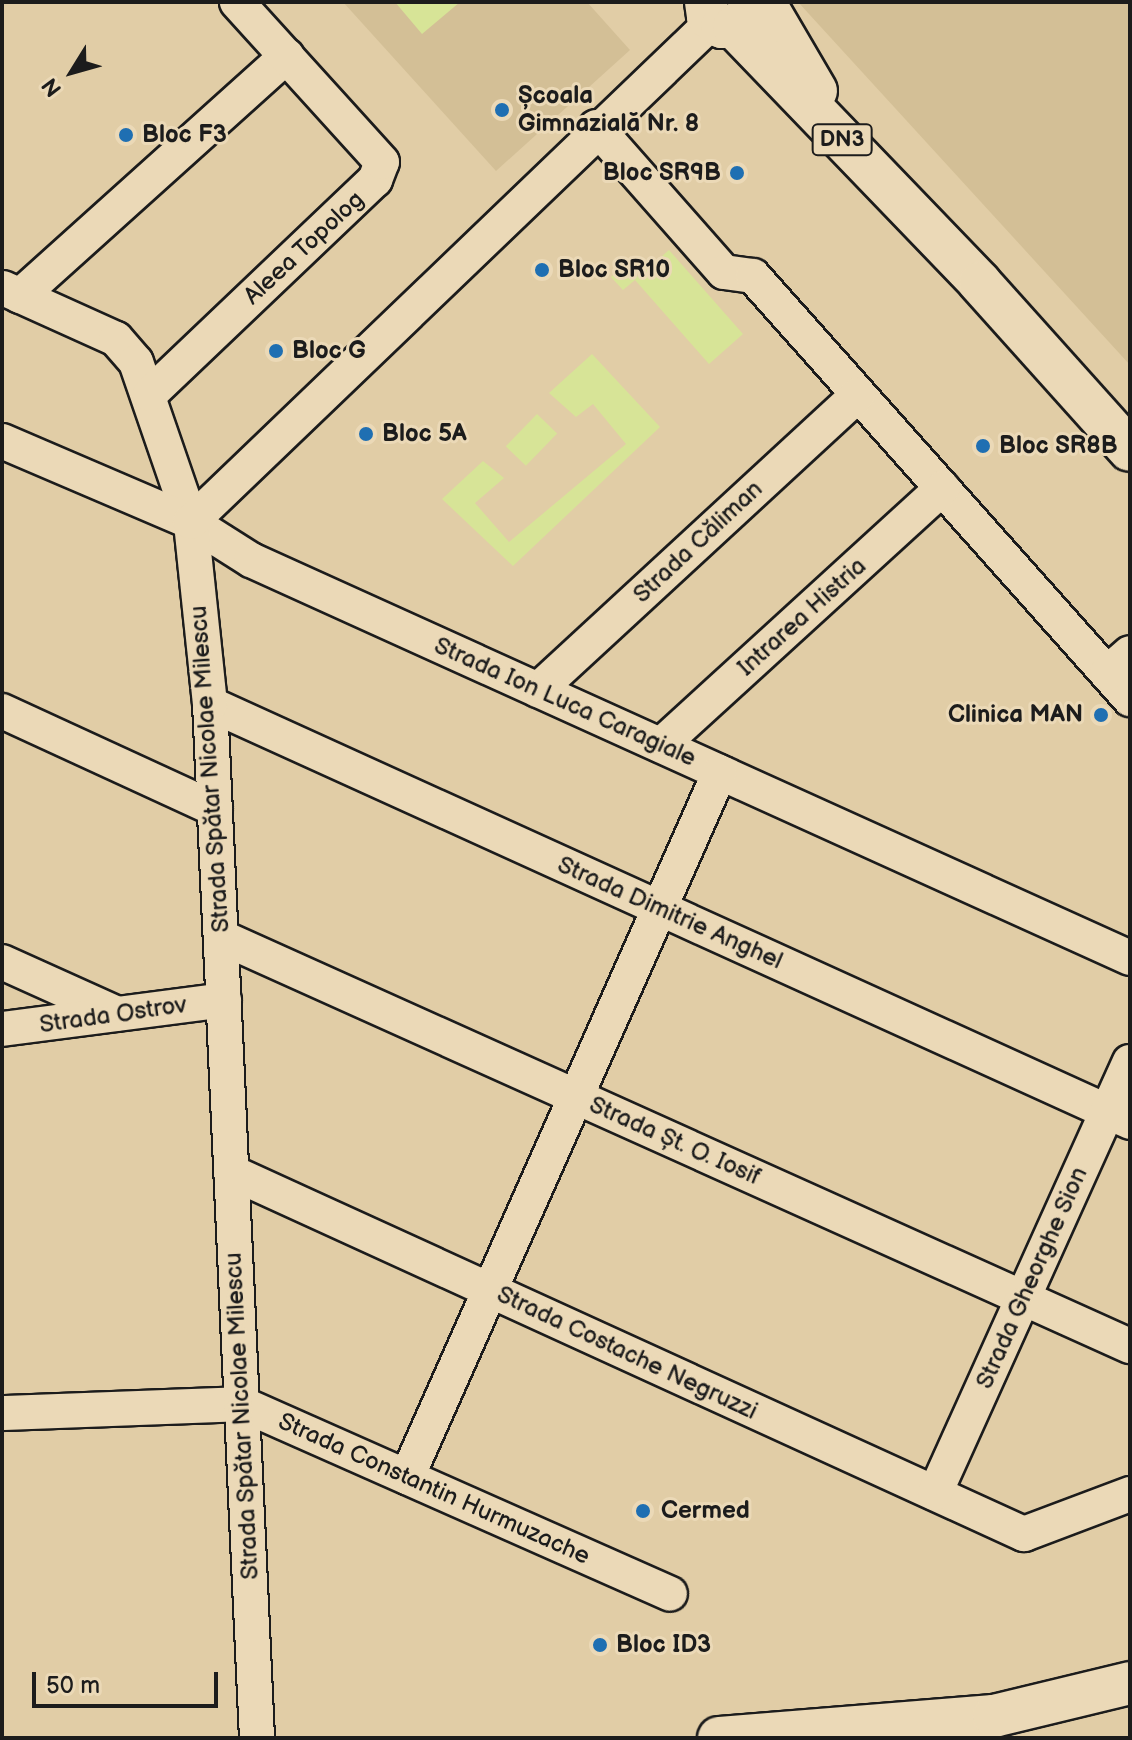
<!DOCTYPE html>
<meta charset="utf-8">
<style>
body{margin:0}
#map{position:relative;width:1132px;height:1740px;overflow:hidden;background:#e1cda6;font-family:"Balsamiq Sans",sans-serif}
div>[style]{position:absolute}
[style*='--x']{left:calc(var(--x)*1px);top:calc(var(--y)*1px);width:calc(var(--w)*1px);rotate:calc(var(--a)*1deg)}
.built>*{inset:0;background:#d3bf96}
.green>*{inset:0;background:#d7e497;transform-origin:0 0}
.roads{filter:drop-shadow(2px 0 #1c1c1c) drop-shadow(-2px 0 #1c1c1c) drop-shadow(0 2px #1c1c1c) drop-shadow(0 -2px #1c1c1c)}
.minor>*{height:34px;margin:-17px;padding:0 17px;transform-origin:17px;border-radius:17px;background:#ebd9b7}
.major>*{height:42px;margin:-21px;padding:0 21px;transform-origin:21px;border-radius:21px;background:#ebd9b7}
.dots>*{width:22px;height:22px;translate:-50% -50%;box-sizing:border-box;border:4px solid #ebd9b7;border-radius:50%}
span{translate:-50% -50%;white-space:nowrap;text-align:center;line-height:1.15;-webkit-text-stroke:6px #ebd9b7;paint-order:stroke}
.shield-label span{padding:2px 6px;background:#ebd9b7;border:2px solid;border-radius:6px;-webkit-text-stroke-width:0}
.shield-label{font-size:22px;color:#1c1c1c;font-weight:700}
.poi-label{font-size:24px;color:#1c1c1c;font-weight:700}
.left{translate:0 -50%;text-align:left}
.right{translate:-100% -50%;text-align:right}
.street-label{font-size:24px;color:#1c1c1c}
.frame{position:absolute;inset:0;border:4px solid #1c1c1c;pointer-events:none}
.north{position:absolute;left:32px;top:32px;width:80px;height:80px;-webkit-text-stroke:6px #ebd9b7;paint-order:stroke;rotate:233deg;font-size:22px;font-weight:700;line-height:32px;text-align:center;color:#1c1c1c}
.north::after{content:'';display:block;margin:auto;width:28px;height:36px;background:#1c1c1c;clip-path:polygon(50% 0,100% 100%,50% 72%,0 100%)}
.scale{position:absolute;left:32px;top:1672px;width:186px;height:36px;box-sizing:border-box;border:4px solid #1c1c1c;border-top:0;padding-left:10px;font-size:24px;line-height:28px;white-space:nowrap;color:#1c1c1c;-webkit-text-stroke:6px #ebd9b7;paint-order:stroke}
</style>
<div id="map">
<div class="built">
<i style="clip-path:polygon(343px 2px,587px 2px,630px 50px,496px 171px)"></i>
<i style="clip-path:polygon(798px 2px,1130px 2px,1130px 365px)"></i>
</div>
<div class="green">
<i style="clip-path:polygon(395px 2px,460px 2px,422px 34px)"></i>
<i style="clip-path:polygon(669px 250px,743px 334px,709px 364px,635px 280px,623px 290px,611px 277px,626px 263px,638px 277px)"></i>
<i style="clip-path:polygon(592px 354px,660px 427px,513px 566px,442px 499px,483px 461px,504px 478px,475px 503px,509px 542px,626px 444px,593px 404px,576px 417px,549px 393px)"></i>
<i style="left:537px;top:414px;width:28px;height:45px;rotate:44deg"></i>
</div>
<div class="roads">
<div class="minor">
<i style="--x:596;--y:127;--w:193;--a:48.6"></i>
<i style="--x:724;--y:272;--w:29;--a:8"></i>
<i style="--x:753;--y:276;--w:567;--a:48.29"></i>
<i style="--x:3;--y:288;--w:124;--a:24.3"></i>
<i style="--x:116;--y:339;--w:30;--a:49"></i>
<i style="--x:136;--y:362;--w:169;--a:71"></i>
<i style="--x:20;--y:296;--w:359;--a:-42"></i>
<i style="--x:150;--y:394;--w:311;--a:-43.6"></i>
<i style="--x:375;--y:180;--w:19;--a:-69"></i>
<i style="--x:382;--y:162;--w:216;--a:-132.2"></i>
<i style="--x:2;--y:441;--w:206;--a:23.2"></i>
<i style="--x:191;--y:522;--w:71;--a:32.3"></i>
<i style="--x:251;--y:560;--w:965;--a:24.36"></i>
<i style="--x:1107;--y:673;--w:30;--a:-41"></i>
<i style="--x:538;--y:690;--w:435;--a:-42.7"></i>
<i style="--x:210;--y:704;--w:1011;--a:24.43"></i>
<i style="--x:2;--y:711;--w:234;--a:24.7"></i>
<i style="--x:661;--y:745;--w:381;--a:-42.4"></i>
<i style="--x:221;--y:937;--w:997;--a:24.23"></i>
<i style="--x:2;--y:962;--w:126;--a:24.3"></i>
<i style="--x:2;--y:1029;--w:224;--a:-7.4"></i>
<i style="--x:231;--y:1172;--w:872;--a:24.54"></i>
<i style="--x:1024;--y:1534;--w:113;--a:-20.7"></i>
<i style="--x:2;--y:1413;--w:240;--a:-2.1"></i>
<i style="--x:242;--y:1404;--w:468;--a:23.9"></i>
<i style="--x:407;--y:1477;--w:771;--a:-66.06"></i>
<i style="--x:935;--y:1493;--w:473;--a:-65.7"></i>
<i style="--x:257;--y:1738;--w:1035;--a:-92.6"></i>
<i style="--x:210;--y:704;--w:183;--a:-96"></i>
<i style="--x:191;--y:522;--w:722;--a:-43.82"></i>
</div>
<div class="major">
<i style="--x:706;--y:2;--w:15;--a:82"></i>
<i style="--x:708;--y:17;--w:17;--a:36"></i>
<i style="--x:722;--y:27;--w:18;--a:-9"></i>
<i style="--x:740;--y:24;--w:16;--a:-55"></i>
<i style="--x:764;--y:2;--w:103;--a:59.7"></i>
<i style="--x:734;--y:27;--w:355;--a:46.1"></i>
<i style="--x:980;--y:283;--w:224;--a:48.1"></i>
<i style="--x:719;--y:1738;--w:276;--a:-4.6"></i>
<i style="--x:994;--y:1716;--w:140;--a:-13.6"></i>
</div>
</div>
<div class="dots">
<i style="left:502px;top:110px;background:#1f6fb2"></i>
<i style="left:126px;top:135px;background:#1f6fb2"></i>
<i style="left:737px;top:173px;background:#1f6fb2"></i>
<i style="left:542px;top:270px;background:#1f6fb2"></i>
<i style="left:276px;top:351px;background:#1f6fb2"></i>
<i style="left:366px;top:434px;background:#1f6fb2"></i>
<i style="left:983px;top:446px;background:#1f6fb2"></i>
<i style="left:1101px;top:715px;background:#1f6fb2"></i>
<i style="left:643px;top:1511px;background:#1f6fb2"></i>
<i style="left:600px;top:1645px;background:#1f6fb2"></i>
</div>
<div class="shield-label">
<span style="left:842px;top:140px">DN3</span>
</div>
<div class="poi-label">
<span class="left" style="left:518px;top:110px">Școala<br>Gimnazială Nr. 8</span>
<span class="left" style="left:142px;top:135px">Bloc F3</span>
<span class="right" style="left:721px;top:173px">Bloc SR9B</span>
<span class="left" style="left:558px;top:270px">Bloc SR10</span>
<span class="left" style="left:292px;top:351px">Bloc G</span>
<span class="left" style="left:382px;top:434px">Bloc 5A</span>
<span class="left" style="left:999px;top:446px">Bloc SR8B</span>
<span class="right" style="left:1083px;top:715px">Clinica MAN</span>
<span class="left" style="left:661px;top:1511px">Cermed</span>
<span class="left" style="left:616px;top:1645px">Bloc ID3</span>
</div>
<div class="street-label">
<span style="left:304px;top:248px;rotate:-43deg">Aleea Topolog</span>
<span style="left:698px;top:542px;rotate:-43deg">Strada Căliman</span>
<span style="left:802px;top:617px;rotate:-42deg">Intrarea Histria</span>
<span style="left:565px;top:702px;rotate:24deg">Strada Ion Luca Caragiale</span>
<span style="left:210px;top:769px;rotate:-94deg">Strada Spătar Nicolae Milescu</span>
<span style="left:670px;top:913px;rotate:24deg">Strada Dimitrie Anghel</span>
<span style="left:113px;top:1015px;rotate:-8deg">Strada Ostrov</span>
<span style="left:675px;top:1141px;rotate:24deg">Strada Șt. O. Iosif</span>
<span style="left:1032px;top:1278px;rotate:-66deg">Strada Gheorghe Sion</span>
<span style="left:627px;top:1353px;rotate:25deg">Strada Costache Negruzzi</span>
<span style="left:242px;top:1416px;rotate:-93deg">Strada Spătar Nicolae Milescu</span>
<span style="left:434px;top:1489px;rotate:24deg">Strada Constantin Hurmuzache</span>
</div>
<div class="frame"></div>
<div class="north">N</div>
<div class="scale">50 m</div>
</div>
